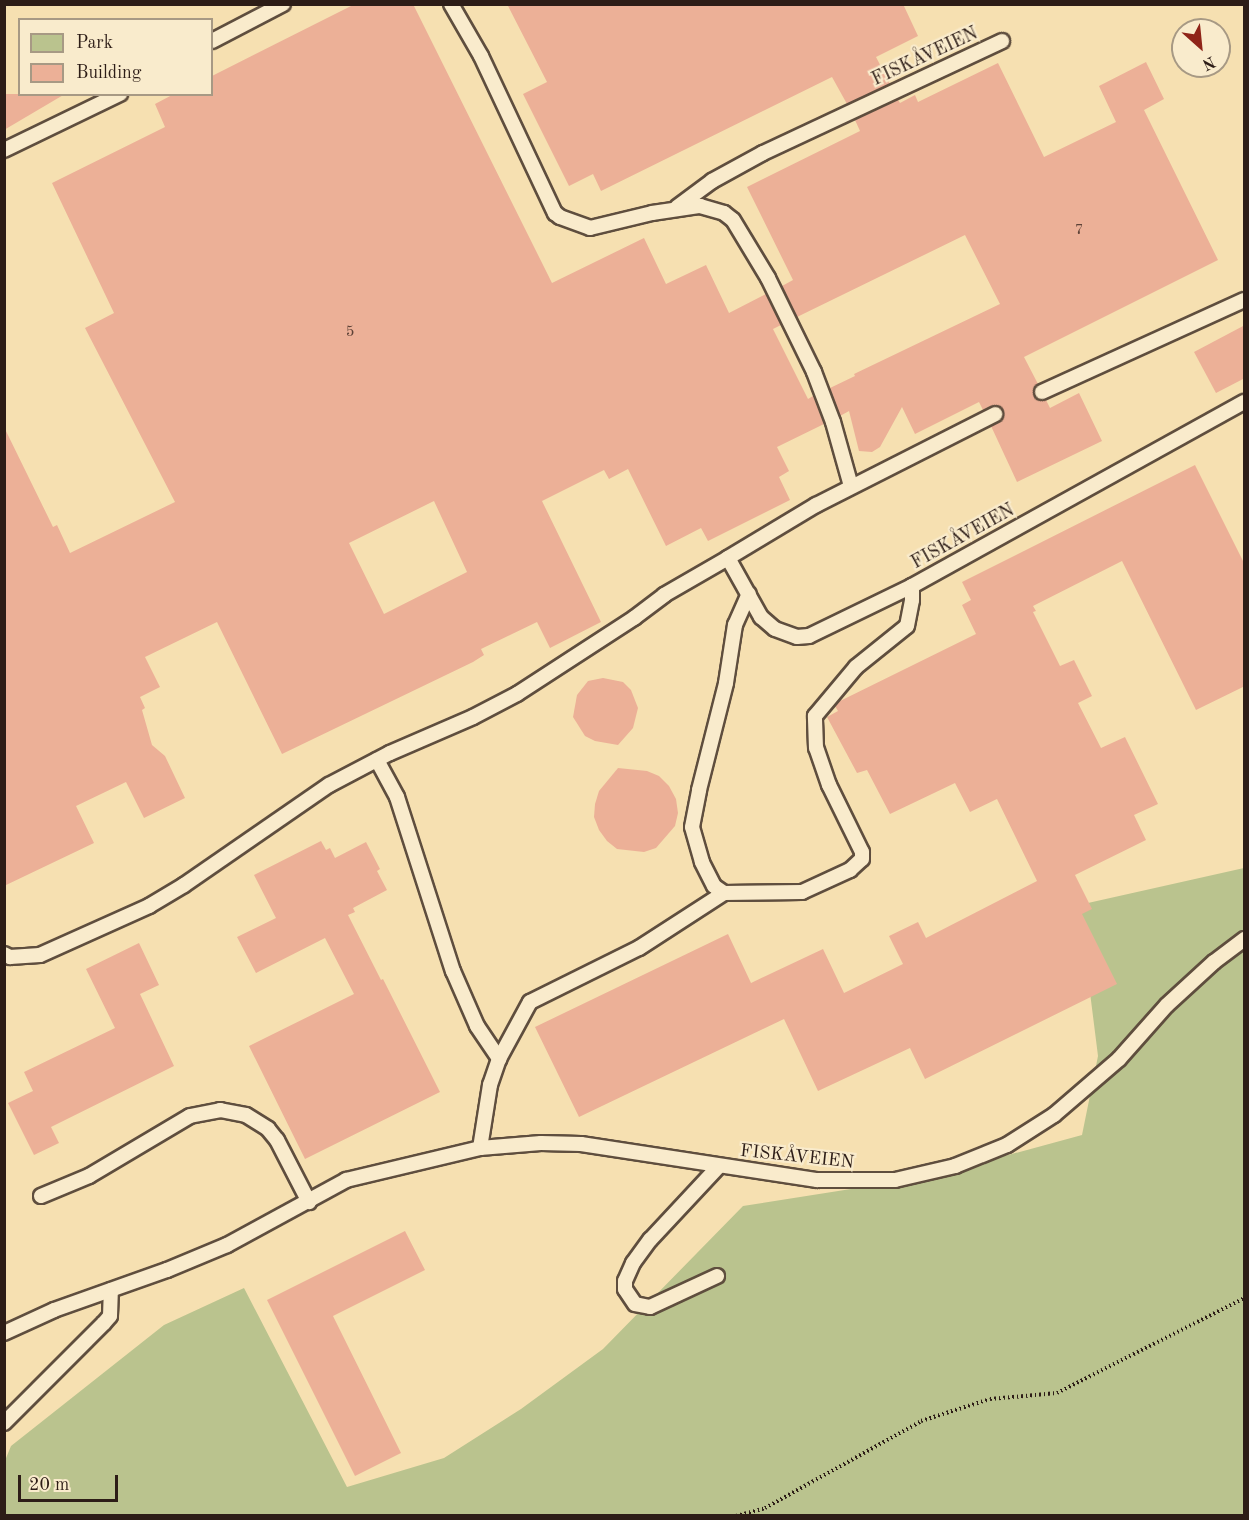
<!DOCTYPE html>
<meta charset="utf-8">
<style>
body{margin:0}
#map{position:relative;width:1249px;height:1520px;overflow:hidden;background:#f6e0b1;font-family:"Old Standard TT",serif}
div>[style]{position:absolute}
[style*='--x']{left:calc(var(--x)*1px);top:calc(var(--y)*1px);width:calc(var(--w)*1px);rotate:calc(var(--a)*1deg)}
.green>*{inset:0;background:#bac38e}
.building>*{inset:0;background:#ecb097}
.path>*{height:4px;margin-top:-2px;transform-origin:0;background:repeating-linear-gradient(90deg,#2d1d17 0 1.5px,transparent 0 4.5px)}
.roads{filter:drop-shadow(2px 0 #5f4e3e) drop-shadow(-2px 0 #5f4e3e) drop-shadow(0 2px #5f4e3e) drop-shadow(0 -2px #5f4e3e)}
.lane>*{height:14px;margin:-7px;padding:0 7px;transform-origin:7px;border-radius:7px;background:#f9ebcc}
span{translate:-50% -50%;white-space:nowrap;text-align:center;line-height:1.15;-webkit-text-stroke:4.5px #f9ebcc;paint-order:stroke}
.number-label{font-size:15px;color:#5d4237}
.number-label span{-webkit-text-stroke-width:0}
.street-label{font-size:18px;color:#2d1d17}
.frame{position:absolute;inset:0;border:6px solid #2d1d17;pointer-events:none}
.legend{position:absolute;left:18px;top:18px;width:195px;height:78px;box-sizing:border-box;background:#f9ebcc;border:2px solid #a79984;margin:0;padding:8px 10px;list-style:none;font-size:18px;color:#2d1d17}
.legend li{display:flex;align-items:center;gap:12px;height:30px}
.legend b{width:30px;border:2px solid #a79984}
.north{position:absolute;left:1171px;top:18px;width:60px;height:60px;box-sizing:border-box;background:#f9ebcc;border:2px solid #a79984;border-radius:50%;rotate:153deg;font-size:16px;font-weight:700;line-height:24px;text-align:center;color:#2d1d17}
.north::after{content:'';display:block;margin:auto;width:21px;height:27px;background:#8f2418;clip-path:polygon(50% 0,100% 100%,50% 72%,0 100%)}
.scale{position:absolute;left:18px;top:1475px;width:100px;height:27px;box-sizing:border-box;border:3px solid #2d1d17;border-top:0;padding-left:8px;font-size:18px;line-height:21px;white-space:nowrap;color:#2d1d17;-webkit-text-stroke:4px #f9ebcc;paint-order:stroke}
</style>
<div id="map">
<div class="green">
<i style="clip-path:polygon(1244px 868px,1244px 1515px,5px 1516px,4px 1463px,11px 1446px,164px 1325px,244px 1288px,347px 1487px,444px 1458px,521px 1409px,603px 1349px,743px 1206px,927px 1177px,1082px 1135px,1098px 1056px,1079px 905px)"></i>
</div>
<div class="building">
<i style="clip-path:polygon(evenodd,355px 4px,413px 4px,552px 283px,644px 238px,666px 284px,706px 265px,729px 313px,766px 294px,781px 325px,773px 329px,808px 399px,813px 396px,824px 424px,777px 447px,789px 471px,779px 477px,790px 500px,708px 541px,701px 528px,666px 546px,628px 469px,609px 479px,604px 470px,542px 501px,601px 622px,550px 648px,537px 622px,481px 649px,484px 655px,473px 662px,282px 754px,217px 622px,145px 657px,160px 687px,140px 697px,145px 708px,142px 710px,152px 745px,165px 756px,185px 798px,144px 818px,126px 782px,76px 806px,94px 843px,4px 886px,4px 427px,53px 527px,57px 525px,70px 553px,175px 502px,85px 328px,114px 313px,52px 183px,165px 127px,155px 104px,174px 94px,212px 94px,212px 76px,355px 4px,434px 501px,467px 572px,384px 614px,349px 543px,434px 501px)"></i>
<i style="clip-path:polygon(507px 4px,903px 4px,918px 36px,876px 57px,890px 84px,847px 104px,832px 77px,601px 191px,593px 174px,569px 186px,523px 94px,547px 82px)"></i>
<i style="clip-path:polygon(1146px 62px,1164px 99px,1144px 110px,1218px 260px,1024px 357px,1038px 384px,1033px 391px,1036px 399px,1046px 400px,1050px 408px,1079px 393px,1102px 441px,1017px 482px,991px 426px,1002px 419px,1003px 410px,995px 405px,983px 410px,979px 402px,915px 434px,902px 407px,880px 447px,872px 452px,859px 451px,849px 411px,840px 416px,830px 388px,855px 376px,854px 374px,1000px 304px,965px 235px,797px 317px,782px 286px,793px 280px,747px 187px,860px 131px,855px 120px,898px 100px,900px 103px,915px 95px,918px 102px,998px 63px,1044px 157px,1116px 122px,1099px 86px)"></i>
<i style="clip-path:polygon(4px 94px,65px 94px,4px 130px)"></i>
<i style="clip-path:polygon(1245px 325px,1245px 378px,1216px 393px,1194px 352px)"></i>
<i style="clip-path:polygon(1195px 465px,1245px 565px,1245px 686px,1196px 710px,1122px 561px,1033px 606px,1036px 611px,1033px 612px,1060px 666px,1074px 660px,1092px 696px,1078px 703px,1101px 748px,1125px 737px,1158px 804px,1134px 815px,1146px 840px,1075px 875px,1092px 909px,1082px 914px,1117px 984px,925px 1079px,910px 1048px,818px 1091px,784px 1019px,579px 1117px,535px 1027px,728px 934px,751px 983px,823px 949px,844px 993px,903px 964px,889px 936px,918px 922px,926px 938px,1037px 881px,997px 799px,970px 812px,955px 783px,890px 814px,867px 770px,857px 773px,827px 717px,838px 711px,835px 706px,838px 702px,976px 634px,962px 605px,971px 600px,962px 582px)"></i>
<i style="clip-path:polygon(603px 678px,623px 682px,631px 690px,638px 708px,633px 728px,618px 745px,595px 741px,585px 736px,573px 717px,577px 695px,588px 681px)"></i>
<i style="clip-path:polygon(618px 768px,647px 771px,659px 776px,669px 786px,676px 799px,678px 813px,675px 826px,656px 848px,644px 852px,617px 849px,607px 841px,599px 830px,594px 817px,595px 804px,599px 791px)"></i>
<i style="clip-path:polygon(321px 841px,326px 850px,330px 848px,335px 858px,366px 842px,380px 869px,377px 871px,387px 890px,353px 908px,355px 912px,348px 915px,381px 980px,383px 979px,440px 1092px,305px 1159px,249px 1046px,354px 994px,325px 938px,256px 973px,237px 937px,276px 918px,254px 875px)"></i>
<i style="clip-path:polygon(139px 943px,159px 985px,140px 994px,174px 1066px,51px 1127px,59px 1143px,34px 1155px,8px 1103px,33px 1091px,24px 1072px,115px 1028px,86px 969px)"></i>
<i style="clip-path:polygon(405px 1231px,425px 1270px,333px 1316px,401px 1453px,355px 1476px,267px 1300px)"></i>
</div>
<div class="path">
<i style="--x:736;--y:1516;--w:30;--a:-15"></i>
<i style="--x:765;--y:1508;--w:179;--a:-29.1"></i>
<i style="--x:921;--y:1421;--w:72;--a:-17.7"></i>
<i style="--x:990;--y:1399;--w:67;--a:-5.1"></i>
<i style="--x:1057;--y:1393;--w:210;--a:-26.9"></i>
</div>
<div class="roads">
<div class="lane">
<i style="--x:451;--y:4;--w:60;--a:60"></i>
<i style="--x:481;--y:56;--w:174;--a:64.8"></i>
<i style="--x:555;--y:213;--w:6;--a:39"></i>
<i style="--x:560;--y:217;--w:32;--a:20"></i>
<i style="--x:590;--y:228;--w:64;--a:-13.6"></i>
<i style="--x:652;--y:213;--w:49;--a:-8.3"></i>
<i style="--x:700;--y:206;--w:25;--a:16"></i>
<i style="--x:724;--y:213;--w:11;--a:38"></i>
<i style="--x:733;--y:220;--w:68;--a:58.9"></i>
<i style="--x:768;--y:278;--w:105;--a:63.9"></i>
<i style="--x:814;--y:372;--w:53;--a:69.2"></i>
<i style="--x:833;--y:422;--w:66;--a:74.3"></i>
<i style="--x:212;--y:41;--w:80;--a:-27.5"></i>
<i style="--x:4;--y:150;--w:129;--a:-25.8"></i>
<i style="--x:677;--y:207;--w:44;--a:-36.6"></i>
<i style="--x:712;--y:181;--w:58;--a:-28.8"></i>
<i style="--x:763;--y:153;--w:264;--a:-25.1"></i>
<i style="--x:1042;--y:392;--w:222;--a:-24.5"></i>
<i style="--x:728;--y:558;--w:103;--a:-31.1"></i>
<i style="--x:816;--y:505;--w:201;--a:-26.9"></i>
<i style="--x:377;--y:760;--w:42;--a:61.6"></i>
<i style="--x:397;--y:797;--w:183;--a:72.2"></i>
<i style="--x:453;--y:971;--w:60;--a:66.4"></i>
<i style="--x:477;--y:1026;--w:40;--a:56"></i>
<i style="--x:724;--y:893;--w:12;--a:-145"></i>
<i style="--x:714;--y:886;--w:27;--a:-117"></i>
<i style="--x:702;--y:862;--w:36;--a:-106"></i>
<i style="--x:692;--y:827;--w:38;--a:-79"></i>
<i style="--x:699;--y:790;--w:110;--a:-75.8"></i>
<i style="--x:726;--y:683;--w:59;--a:-81.2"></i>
<i style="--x:735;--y:625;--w:34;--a:-66"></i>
<i style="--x:4;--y:954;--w:7;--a:27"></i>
<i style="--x:10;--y:957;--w:30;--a:-4"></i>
<i style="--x:40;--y:955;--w:120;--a:-24.2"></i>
<i style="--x:149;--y:906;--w:41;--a:-31"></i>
<i style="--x:184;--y:885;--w:176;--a:-34.6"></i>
<i style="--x:329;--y:785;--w:69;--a:-27.7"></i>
<i style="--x:390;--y:753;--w:90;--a:-23.4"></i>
<i style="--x:473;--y:717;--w:50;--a:-27.6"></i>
<i style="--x:517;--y:694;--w:140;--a:-33"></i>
<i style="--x:634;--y:618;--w:38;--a:-37"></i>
<i style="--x:664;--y:595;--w:74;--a:-30"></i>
<i style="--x:728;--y:558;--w:68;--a:60.8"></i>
<i style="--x:761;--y:617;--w:18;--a:41"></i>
<i style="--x:775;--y:629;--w:23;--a:20"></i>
<i style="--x:797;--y:637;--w:12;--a:-5"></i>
<i style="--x:809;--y:636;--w:114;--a:-25.9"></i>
<i style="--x:480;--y:1148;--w:61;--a:-4.7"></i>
<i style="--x:541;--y:1143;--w:40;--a:1.4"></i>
<i style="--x:581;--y:1144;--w:239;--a:8.7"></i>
<i style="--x:817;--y:1180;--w:78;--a:0"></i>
<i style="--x:895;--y:1180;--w:62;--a:-13.1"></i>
<i style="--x:955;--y:1166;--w:56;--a:-22"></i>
<i style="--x:1007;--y:1145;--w:56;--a:-32.6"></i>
<i style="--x:1054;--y:1115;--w:86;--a:-40.7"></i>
<i style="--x:1119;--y:1059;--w:72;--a:-48.4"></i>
<i style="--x:1167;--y:1005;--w:64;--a:-42.5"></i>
<i style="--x:1214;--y:962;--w:38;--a:-37"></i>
<i style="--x:41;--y:1196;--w:52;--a:-22.6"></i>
<i style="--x:89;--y:1176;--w:117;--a:-30.7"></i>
<i style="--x:190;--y:1116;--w:31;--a:-11"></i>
<i style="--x:220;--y:1110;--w:26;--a:11"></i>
<i style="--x:246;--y:1115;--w:26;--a:32"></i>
<i style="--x:268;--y:1129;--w:14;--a:51"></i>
<i style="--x:277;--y:1140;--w:70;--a:62.7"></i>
<i style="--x:717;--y:1276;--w:74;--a:155.2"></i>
<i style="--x:650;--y:1307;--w:15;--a:-169"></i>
<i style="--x:635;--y:1304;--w:18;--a:-124"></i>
<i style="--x:625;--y:1289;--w:8;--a:-90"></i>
<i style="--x:625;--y:1281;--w:20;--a:-66"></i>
<i style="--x:633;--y:1263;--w:29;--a:-54"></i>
<i style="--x:650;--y:1240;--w:100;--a:-47"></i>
<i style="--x:4;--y:1333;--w:55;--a:-24.7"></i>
<i style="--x:54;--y:1310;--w:120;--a:-19.5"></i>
<i style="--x:167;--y:1270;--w:65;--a:-22.6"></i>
<i style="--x:227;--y:1245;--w:136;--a:-28.6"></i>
<i style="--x:346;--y:1180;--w:138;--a:-13.4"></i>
<i style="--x:480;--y:1148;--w:64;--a:-81"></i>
<i style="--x:490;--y:1085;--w:28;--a:-71"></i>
<i style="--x:499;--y:1059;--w:65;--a:-61.5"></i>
<i style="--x:530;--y:1002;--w:122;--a:-26.4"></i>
<i style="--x:639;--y:948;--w:101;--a:-32.9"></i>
<i style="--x:724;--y:893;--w:78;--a:-0.7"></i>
<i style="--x:802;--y:892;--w:53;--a:-24.6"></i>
<i style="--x:850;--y:870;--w:16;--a:-43"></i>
<i style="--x:862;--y:859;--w:7;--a:-90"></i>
<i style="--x:862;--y:852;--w:75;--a:-116.2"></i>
<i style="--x:829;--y:785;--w:39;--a:-109"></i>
<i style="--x:816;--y:748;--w:32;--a:-92"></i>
<i style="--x:815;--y:716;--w:64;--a:-50.1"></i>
<i style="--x:856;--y:667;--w:65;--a:-38.8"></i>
<i style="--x:907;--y:626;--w:26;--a:-79"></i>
<i style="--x:912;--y:600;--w:14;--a:-90"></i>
<i style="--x:912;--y:586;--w:380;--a:-29"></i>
<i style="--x:4;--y:1423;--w:141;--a:-45"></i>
<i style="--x:104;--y:1323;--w:9;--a:-49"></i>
<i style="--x:110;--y:1316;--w:26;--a:-88"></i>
</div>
</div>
<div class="number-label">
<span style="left:1079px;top:231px">7</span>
<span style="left:350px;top:333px">5</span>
</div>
<div class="street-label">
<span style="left:925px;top:57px;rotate:-25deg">FISKÅVEIEN</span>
<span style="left:963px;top:537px;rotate:-29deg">FISKÅVEIEN</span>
<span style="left:797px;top:1157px;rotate:6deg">FISKÅVEIEN</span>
</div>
<div class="frame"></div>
<ul class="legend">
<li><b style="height:16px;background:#bac38e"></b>Park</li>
<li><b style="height:16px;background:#ecb097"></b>Building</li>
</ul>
<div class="north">N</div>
<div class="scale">20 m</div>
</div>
